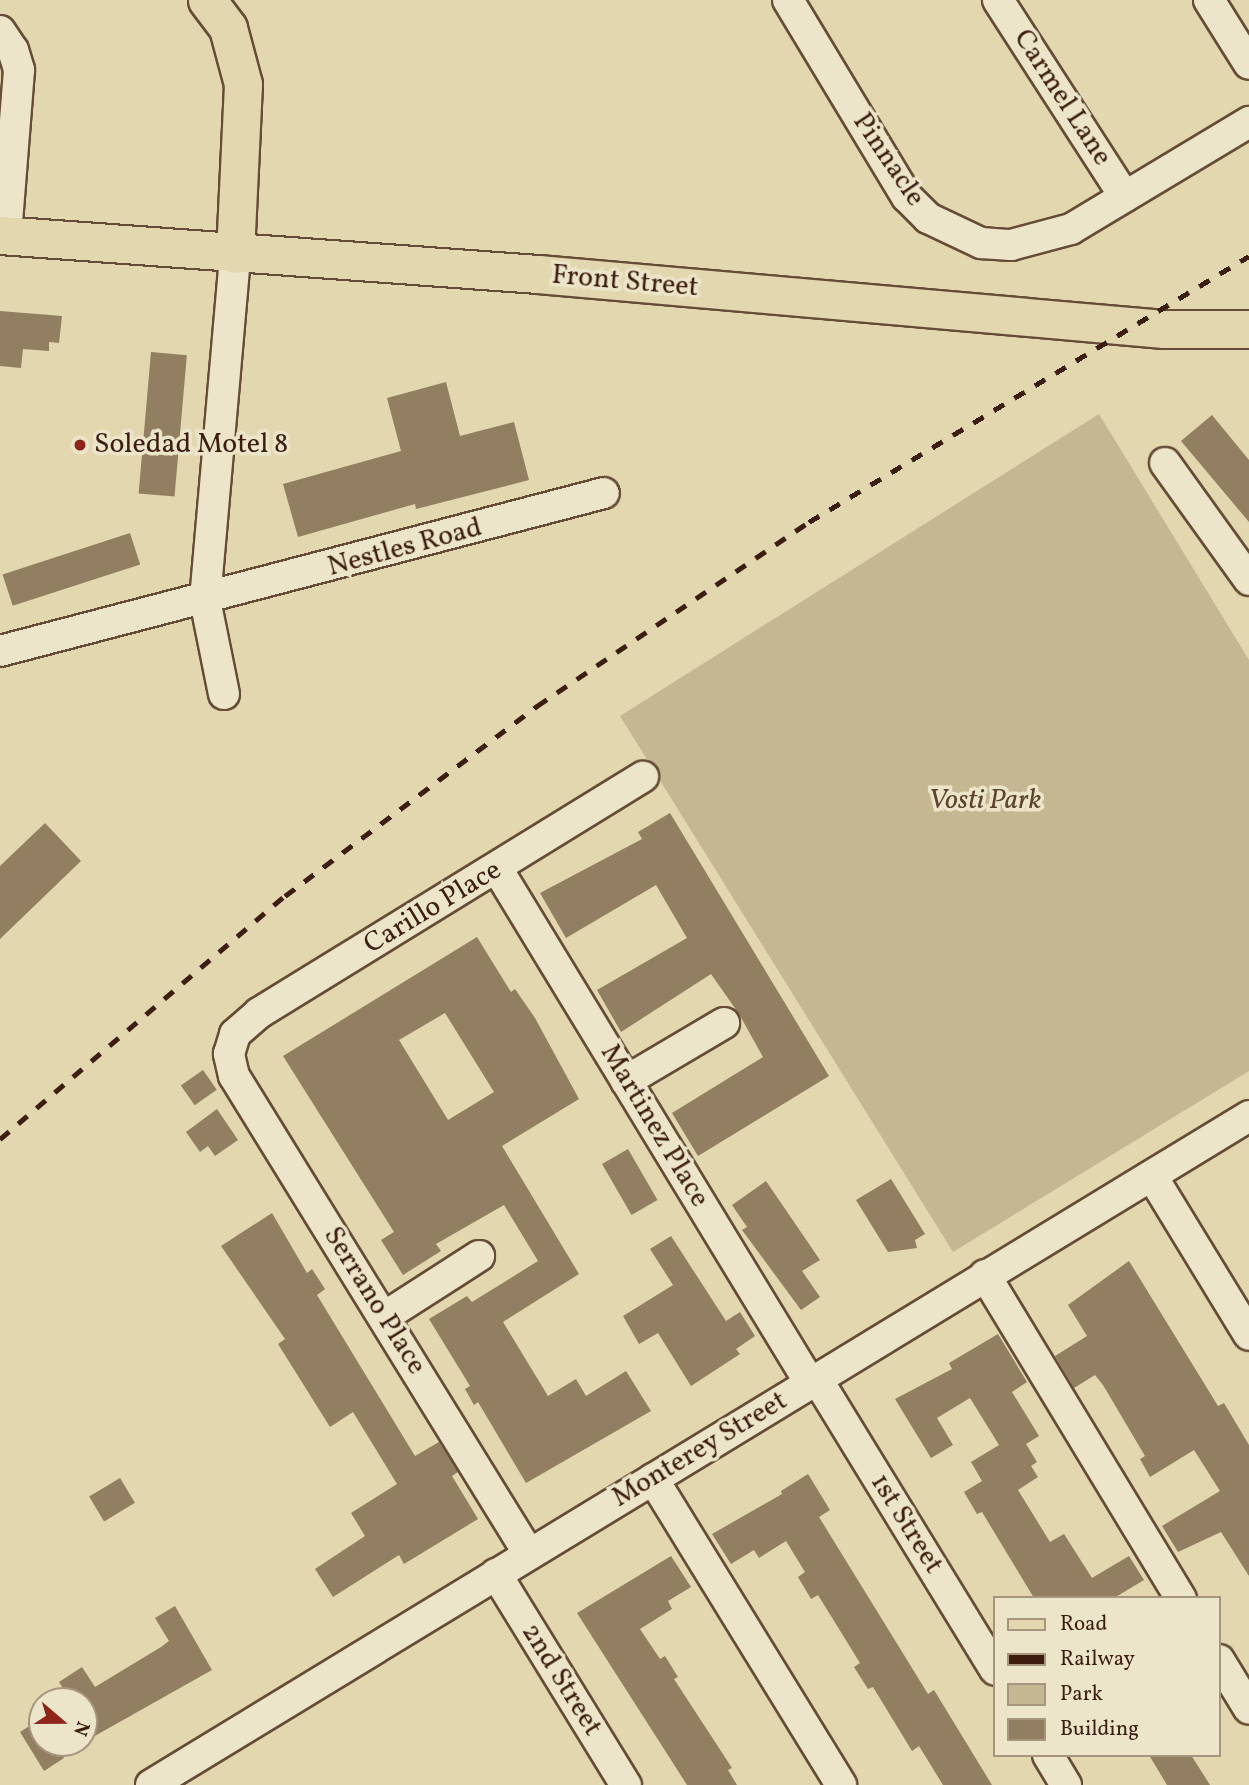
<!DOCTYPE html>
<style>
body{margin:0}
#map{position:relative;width:1249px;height:1785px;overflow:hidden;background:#e2d7ae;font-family:Vollkorn,serif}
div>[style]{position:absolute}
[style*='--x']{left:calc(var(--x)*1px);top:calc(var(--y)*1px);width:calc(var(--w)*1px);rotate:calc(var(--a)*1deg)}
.green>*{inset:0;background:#c6b793}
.building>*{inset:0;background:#927e61;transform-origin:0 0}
.roads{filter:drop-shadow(2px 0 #664c36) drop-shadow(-2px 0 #664c36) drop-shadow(0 2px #664c36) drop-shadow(0 -2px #664c36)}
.minor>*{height:30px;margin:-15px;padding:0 15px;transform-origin:15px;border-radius:15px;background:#ece5ca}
.major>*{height:37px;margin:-18.5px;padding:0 18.5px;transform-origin:18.5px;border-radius:18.5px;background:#e2d7ae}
.rail>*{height:5px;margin-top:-2.5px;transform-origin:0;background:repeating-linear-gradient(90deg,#3c1d0e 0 12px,transparent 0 24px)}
.dots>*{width:19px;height:19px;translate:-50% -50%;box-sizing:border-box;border:4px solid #ece5ca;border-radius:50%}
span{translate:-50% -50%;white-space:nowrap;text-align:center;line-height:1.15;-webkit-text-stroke:7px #ece5ca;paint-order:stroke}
.street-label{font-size:28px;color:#3c1d0e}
.poi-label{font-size:28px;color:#3c1d0e}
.left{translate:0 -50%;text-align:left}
.park-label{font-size:28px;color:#5e442f;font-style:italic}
.legend{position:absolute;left:993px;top:1596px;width:228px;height:161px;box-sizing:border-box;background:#ece5ca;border:2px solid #a6957f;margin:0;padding:9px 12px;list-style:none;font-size:21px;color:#3c1d0e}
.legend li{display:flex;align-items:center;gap:14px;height:35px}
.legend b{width:35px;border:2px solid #a6957f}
.north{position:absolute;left:28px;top:1687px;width:70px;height:70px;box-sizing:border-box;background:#ece5ca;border:2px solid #a6957f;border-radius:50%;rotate:110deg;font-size:19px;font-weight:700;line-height:28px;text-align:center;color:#3c1d0e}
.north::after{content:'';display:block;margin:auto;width:24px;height:32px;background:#8f2418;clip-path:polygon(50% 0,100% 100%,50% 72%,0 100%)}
</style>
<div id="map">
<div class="green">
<i style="clip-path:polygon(1099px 414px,1249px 660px,1249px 1071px,953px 1252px,620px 716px)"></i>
</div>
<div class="building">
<i style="clip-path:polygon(0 311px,62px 316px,59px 343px,49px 342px,49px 351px,23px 349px,21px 368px,0 366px)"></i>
<i style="left:151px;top:352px;width:36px;height:142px;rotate:5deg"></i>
<i style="clip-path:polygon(446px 382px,460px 436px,514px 422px,529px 480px,416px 509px,415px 504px,298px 537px,283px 484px,401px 451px,387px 398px)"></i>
<i style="clip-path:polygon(1212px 415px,1249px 460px,1249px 522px,1181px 441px)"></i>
<i style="left:130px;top:533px;width:33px;height:134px;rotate:72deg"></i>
<i style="clip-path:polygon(670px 813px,829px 1076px,698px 1156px,672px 1113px,763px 1057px,739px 1014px,711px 974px,621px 1032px,597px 990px,687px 938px,656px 885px,566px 938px,540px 893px,642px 839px,638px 832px)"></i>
<i style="clip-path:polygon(45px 823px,81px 861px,0 939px,0 866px)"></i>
<i style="clip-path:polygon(evenodd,477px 937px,511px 992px,515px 989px,535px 1018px,579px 1099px,502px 1146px,579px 1274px,503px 1322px,548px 1396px,576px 1379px,586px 1396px,626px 1371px,651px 1411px,526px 1483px,478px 1402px,474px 1405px,465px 1389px,470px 1386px,429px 1319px,467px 1296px,472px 1302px,538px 1261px,504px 1205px,436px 1244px,441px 1251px,403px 1275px,381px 1240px,394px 1232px,283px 1056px,477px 937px,445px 1013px,494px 1092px,448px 1120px,399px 1040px,445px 1013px)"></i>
<i style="left:203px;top:1070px;width:24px;height:27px;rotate:55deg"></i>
<i style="clip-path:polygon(217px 1109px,238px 1140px,215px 1156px,208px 1146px,200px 1152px,186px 1132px)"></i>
<i style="left:628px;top:1149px;width:59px;height:30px;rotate:60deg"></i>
<i style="clip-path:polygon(891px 1179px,925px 1234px,915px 1240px,917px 1248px,888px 1252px,856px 1200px)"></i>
<i style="clip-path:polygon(766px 1181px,820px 1260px,802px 1271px,820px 1297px,801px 1310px,742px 1230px,747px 1227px,732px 1205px)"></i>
<i style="clip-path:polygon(272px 1213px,307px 1273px,312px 1269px,325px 1289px,317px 1295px,415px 1456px,439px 1442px,458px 1472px,452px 1476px,478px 1519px,404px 1564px,399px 1555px,333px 1597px,315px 1569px,365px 1536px,351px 1513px,397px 1484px,353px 1412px,330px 1427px,278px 1344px,285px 1339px,221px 1246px)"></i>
<i style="clip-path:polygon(671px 1236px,726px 1321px,740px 1312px,755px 1336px,736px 1349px,740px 1354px,691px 1386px,658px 1333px,639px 1344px,623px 1316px,673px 1285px,650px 1249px)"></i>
<i style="clip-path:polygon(1129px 1261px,1218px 1406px,1224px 1403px,1249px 1445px,1249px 1576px,1221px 1532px,1178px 1552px,1162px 1526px,1220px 1491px,1194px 1450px,1150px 1477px,1140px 1459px,1145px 1456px,1103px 1385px,1095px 1375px,1074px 1388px,1055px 1356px,1087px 1336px,1068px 1305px)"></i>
<i style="clip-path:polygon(998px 1334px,1027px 1382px,1012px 1392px,1039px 1436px,1026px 1444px,1037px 1462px,1031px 1466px,1038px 1477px,1018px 1490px,1050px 1542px,1064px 1534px,1092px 1578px,1129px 1556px,1144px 1580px,1114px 1598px,1034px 1598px,982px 1512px,977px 1514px,964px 1492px,982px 1481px,971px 1462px,999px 1445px,970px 1398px,937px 1418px,953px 1445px,931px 1458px,895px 1399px,952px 1369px,949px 1363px)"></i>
<i style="clip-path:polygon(808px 1474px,830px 1510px,819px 1517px,928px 1694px,934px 1690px,992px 1785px,943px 1785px,919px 1746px,912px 1751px,873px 1687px,868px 1689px,854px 1667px,860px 1663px,818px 1595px,811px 1599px,798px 1577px,805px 1572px,786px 1541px,759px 1558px,754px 1550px,731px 1564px,712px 1534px,782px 1494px,781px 1491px)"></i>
<i style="left:120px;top:1478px;width:29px;height:36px;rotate:59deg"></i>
<i style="clip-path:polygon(671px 1556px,691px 1587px,668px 1601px,672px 1609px,640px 1629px,660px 1659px,665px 1656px,678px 1677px,674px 1679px,732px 1768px,728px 1770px,737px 1785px,687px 1785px,577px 1613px)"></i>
<i style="clip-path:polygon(175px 1606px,212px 1670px,84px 1742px,84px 1701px,71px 1701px,59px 1682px,82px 1667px,95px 1687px,161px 1647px,169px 1641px,155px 1618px)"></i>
<i style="clip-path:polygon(42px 1718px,42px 1743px,55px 1743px,64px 1758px,44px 1771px,20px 1732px)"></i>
<i style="clip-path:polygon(1149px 1755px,1191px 1755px,1210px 1785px,1167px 1785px)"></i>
</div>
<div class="roads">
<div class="minor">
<i style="--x:788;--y:0;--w:230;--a:58.9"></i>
<i style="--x:907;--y:197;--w:30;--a:45"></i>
<i style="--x:928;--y:218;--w:59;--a:25.3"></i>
<i style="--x:981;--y:243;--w:30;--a:4"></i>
<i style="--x:1011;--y:245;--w:62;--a:-14.9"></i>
<i style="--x:1071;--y:229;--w:208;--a:-31"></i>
<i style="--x:998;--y:0;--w:234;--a:57.2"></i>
<i style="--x:1209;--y:0;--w:75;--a:58"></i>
<i style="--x:0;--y:31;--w:23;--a:56"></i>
<i style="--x:13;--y:50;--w:21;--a:73"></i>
<i style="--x:19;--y:70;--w:167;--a:94.5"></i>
<i style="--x:1165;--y:463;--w:144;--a:54.3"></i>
<i style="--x:0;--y:651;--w:624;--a:-14.66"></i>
<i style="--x:224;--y:694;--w:96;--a:-101.4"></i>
<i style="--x:205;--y:600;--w:347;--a:-85"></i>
<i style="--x:498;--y:870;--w:600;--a:58.69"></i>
<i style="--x:626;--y:1081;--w:114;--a:-30.6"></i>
<i style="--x:1152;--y:1176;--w:186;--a:58.6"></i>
<i style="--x:985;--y:1275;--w:378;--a:58.8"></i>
<i style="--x:384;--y:1317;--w:113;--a:-32.7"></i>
<i style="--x:817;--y:1379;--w:341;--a:58.5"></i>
<i style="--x:653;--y:1479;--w:359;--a:58.4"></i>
<i style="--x:529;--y:1554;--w:562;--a:-121.68"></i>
<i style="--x:234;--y:1076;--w:23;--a:-103"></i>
<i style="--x:229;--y:1054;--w:21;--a:-73"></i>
<i style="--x:235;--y:1034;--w:32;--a:-41"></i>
<i style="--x:259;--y:1013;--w:451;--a:-31.6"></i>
<i style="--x:496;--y:1574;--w:248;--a:58.4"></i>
<i style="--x:1219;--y:1660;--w:57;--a:58.5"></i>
<i style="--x:1048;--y:1755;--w:35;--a:59"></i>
<i style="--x:151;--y:1785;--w:1286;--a:-31.35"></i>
</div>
<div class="major">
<i style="--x:207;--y:0;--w:35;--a:53"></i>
<i style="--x:228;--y:28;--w:58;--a:75"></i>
<i style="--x:243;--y:84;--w:170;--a:92.7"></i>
<i style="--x:0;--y:235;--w:539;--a:4.15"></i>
<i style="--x:538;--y:274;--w:628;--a:5.02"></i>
<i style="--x:1164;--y:329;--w:85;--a:0"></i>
</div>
</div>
<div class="rail">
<i style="--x:0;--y:1139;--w:375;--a:-40.5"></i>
<i style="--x:285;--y:896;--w:316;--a:-37"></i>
<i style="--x:537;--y:706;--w:328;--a:-34.1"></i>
<i style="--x:809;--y:522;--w:514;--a:-31.15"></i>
</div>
<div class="dots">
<i style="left:80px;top:445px;background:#8f2418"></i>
</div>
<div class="street-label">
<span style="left:1062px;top:98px;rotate:57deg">Carmel Lane</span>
<span style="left:888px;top:160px;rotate:56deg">Pinnacle</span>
<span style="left:625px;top:282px;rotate:5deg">Front Street</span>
<span style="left:405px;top:548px;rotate:-15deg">Nestles Road</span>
<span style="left:433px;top:908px;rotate:-31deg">Carillo Place</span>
<span style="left:654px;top:1126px;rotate:59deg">Martinez Place</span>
<span style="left:374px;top:1301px;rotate:58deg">Serrano Place</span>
<span style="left:700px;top:1450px;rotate:-31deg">Monterey Street</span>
<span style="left:906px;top:1524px;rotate:58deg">1st Street</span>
<span style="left:561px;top:1680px;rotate:58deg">2nd Street</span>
</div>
<div class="poi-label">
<span class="left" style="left:94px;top:445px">Soledad Motel 8</span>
</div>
<div class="park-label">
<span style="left:985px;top:801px">Vosti Park</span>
</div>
<ul class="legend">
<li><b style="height:9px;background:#e2d7ae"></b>Road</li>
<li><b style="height:9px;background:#3c1d0e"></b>Railway</li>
<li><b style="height:19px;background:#c6b793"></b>Park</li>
<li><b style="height:19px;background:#927e61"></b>Building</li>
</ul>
<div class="north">N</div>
</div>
